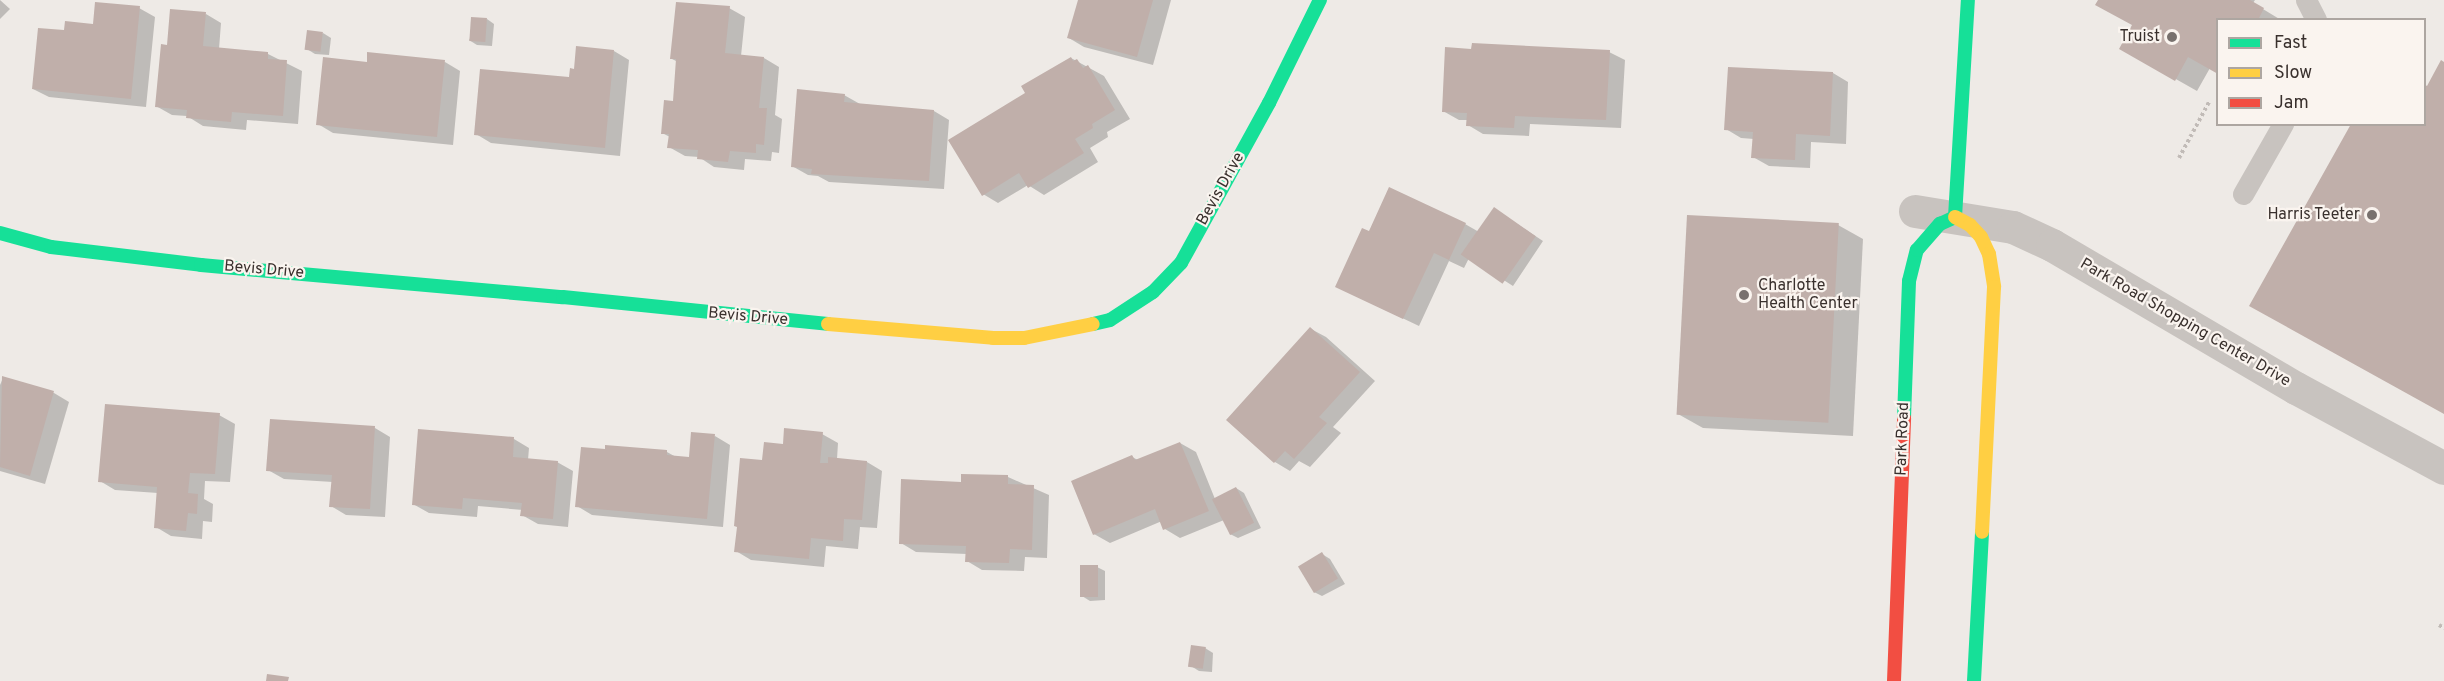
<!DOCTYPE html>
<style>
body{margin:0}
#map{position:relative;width:2444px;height:681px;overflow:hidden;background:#eeeae6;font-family:Overpass,sans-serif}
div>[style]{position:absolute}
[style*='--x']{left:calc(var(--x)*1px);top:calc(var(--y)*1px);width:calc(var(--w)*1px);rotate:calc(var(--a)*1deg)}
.shadow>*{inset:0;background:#0003}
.building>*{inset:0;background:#c0afaa;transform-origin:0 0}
.path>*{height:4px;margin-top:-2px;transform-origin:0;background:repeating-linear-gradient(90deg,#c1bbb7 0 3px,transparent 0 6px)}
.lane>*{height:21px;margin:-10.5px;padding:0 10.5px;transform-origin:10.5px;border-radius:10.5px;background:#c8c3bf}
.street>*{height:33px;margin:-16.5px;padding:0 16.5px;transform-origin:16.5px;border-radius:16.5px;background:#c8c3bf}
.fast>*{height:14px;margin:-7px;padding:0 7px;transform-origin:7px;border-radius:7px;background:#16e098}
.slow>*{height:14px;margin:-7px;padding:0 7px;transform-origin:7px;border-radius:7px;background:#ffcf43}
.jam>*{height:14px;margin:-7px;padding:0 7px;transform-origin:7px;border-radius:7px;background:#f24e42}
.dots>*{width:16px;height:16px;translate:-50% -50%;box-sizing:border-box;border:3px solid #faf4ef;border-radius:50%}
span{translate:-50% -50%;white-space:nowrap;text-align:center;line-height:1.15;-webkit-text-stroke:4.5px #faf4ef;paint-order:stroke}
.poi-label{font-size:16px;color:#39302d}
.right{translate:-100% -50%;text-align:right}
.left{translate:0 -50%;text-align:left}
.street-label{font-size:16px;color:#39302d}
.legend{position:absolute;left:2216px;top:18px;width:210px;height:108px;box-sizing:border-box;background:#faf4ef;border:2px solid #ada6a1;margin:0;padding:8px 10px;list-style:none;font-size:18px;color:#39302d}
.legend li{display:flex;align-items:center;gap:12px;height:30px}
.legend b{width:30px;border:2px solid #ada6a1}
</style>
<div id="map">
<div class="shadow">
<i style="clip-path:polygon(0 0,10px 9px,0 19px)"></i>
<i style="clip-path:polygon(1080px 0,1171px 0,1153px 65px,1084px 47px,1069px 38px)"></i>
<i style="clip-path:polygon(2100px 0,2255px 0,2253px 3px,2281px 20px,2218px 20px,2210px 68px,2197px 91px,2121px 48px,2134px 25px)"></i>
<i style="clip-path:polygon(139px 8px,155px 17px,146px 107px,49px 97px,33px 89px,65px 32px,95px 25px)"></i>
<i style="clip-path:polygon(729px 8px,745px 17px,741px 56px,764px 58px,779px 67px,775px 115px,782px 119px,779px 153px,772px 152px,771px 161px,745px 159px,744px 170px,714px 167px,699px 157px,685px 156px,669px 147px,670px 137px,662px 133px,674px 103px,678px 62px,672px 59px)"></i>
<i style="clip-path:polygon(206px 14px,221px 23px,219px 49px,268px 54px,302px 71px,298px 124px,247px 120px,246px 130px,203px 126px,187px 116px,172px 115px,156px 106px,168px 47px)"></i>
<i style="clip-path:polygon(487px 19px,494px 24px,492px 46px,477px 45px,469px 40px)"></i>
<i style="clip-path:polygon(323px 33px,331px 38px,329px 55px,315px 54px,307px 49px)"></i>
<i style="clip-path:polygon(614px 51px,629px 60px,620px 156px,491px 143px,476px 134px,571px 79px,575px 71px)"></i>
<i style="clip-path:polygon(1609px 52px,1625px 60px,1621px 128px,1530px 124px,1529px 136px,1483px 134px,1468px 125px,1468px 120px,1459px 120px,1443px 111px)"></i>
<i style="clip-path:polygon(1071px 58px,1104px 76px,1130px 119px,1107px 132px,1108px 137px,1090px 148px,1098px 162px,1044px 195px,1028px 185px,998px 203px,983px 194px,1028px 93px)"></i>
<i style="clip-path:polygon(445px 62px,460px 71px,453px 145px,333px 133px,318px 124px)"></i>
<i style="clip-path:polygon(1833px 73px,1848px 82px,1846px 144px,1811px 142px,1810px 168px,1769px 166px,1753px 157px,1754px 139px,1741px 138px,1726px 129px)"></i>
<i style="clip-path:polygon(844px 95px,860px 104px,934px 111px,949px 120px,944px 189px,829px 182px,818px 176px,808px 175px,792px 166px)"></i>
<i style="clip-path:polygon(1502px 214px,1543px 241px,1513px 286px,1469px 258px,1464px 268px,1449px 261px,1419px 326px,1337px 287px,1370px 233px,1465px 224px,1479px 232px)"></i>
<i style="clip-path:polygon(1838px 225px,1863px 239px,1853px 436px,1703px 428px,1678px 414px)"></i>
<i style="clip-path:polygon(1311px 329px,1326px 337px,1375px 381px,1333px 427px,1341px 433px,1310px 467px,1299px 461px,1290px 471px,1275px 462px,1228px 420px)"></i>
<i style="clip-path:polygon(3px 378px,54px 393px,69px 402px,45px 484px,0 471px,0 385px)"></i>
<i style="clip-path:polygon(219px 415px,235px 424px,230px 482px,205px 481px,204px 499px,213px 504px,212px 522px,203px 521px,202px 539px,171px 536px,156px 527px,158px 493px,115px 490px,100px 481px)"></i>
<i style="clip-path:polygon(375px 428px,390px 437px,385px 517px,346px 515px,331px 506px,333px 482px,284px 479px,268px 470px)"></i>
<i style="clip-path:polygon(420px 431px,514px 439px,529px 448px,528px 460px,557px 462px,573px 471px,568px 527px,538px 524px,522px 515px,523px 510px,478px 506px,477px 517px,429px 513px,413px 504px)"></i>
<i style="clip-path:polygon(822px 434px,838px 443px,837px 459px,867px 462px,882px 471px,877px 528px,860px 527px,858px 549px,826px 546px,824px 567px,751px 560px,736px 551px,764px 461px,784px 445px)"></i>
<i style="clip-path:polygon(715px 436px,730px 445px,723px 527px,592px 515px,577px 506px,607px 451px,667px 452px,676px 457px,690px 459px)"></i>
<i style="clip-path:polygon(1180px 443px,1196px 452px,1215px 499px,1236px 488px,1244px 493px,1261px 528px,1238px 538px,1230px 534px,1224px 520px,1180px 538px,1165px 529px,1162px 521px,1110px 543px,1094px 534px,1132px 457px,1138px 460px)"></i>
<i style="clip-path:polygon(1008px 477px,1049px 495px,1047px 558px,1025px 557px,1024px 571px,982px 570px,967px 561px,967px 554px,916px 552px,901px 543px,963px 483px)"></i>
<i style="clip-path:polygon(1322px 554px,1330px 559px,1345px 584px,1322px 596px,1314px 592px)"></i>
<i style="clip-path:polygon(1097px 567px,1105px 571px,1105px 600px,1090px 601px,1082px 596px)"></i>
<i style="clip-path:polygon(1205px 648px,1213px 653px,1212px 672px,1199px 671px,1191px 666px)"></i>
</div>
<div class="building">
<i style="clip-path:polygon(1078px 0,1153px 0,1137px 57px,1067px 38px)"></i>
<i style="clip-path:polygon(2098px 0,2250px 0,2264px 8px,2258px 20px,2218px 20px,2218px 74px,2188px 57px,2175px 81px,2119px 49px,2132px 25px,2095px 5px)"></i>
<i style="clip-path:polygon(95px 2px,140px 6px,131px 99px,32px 89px,38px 28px,64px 30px,65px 21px,93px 24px)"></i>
<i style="clip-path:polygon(676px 2px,730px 6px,725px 53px,764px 57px,759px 108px,767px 108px,764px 145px,756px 144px,756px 153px,730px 151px,728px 162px,697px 159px,698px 150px,667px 148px,669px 134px,661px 134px,664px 100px,673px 101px,676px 59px,670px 59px)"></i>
<i style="clip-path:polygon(170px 9px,206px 12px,203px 46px,268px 52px,268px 59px,287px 60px,283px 116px,232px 112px,231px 122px,186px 118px,187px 110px,155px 107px,161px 44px,167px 45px)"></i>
<i style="left:471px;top:17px;width:16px;height:24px;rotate:4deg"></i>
<i style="left:307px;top:30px;width:16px;height:20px;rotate:7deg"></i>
<i style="clip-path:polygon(1472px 43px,1610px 50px,1606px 120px,1515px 116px,1514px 128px,1466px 126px,1467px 113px,1442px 112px,1445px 47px,1471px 49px)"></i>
<i style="clip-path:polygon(576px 46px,614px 50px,605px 148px,474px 135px,480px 69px,569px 77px,570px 68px,574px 69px)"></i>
<i style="clip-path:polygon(367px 52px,445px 60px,437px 137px,316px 125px,323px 57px,367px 62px)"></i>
<i style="clip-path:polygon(1071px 57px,1073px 61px,1077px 59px,1083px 68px,1088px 65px,1115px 110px,1092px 124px,1093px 128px,1075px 139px,1084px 153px,1028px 188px,1019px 173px,982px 196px,948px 140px,1025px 93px,1021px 86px)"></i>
<i style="clip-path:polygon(2441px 60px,2444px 62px,2444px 414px,2249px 306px,2351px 124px,2424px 124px,2424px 84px,2427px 86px)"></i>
<i style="clip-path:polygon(1728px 67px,1833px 72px,1830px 136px,1796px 134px,1795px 160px,1751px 158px,1753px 132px,1724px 130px)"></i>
<i style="clip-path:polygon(797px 89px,845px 94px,844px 102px,934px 110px,929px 181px,811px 174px,812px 169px,791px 167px)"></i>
<i style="clip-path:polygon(1389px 187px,1466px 223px,1449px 260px,1434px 253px,1403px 319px,1335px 287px,1362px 228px,1369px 231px)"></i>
<i style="left:1494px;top:207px;width:51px;height:58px;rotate:35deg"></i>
<i style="left:1687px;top:215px;width:152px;height:200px;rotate:3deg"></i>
<i style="clip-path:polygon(1310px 327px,1360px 372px,1319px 417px,1327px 423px,1294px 459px,1285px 451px,1274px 463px,1226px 420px)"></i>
<i style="clip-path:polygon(2px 376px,54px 391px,30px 476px,0 467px)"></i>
<i style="clip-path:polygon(105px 404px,220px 413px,215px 474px,190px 473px,188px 493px,198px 494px,197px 514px,188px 513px,186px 531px,154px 528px,157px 487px,98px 482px)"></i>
<i style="clip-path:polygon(270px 419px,375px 426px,370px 509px,329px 507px,332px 475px,266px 471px)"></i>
<i style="clip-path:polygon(784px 428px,823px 432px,820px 463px,828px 463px,828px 457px,867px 461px,862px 520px,844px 519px,843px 541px,811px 538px,809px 559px,734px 552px,737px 527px,734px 526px,740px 458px,762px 460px,764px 442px,783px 444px)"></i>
<i style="clip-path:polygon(418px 429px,514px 437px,513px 457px,558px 461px,553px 519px,520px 516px,522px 503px,463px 498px,462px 509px,412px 505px)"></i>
<i style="clip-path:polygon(691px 432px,715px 434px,707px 519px,575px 507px,581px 447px,605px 449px,605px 445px,667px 450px,667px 455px,689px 457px)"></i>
<i style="clip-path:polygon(1180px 442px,1209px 511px,1163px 530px,1155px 509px,1093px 535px,1071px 481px,1132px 455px,1135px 460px)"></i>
<i style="clip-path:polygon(961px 474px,1008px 475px,1008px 484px,1034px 485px,1032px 550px,1010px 549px,1009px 563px,965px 562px,966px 546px,899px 544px,901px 479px,961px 482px)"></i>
<i style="left:1236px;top:487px;width:40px;height:27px;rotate:63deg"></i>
<i style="left:1322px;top:552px;width:31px;height:28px;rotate:59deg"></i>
<i style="left:1080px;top:565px;width:18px;height:32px"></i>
<i style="left:1191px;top:645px;width:15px;height:22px;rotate:8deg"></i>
<i style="clip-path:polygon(267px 674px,289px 677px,288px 681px,266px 681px)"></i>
</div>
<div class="path">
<i style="--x:2179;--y:158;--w:64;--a:-61.8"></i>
<i style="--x:2439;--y:625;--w:6;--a:31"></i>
</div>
<div class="lane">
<i style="--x:2306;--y:0;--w:22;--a:63"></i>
<i style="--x:2243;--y:194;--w:81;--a:-60.3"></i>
</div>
<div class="street">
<i style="--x:1915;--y:211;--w:99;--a:9.3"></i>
<i style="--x:2013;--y:227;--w:43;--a:24.8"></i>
<i style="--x:2052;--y:245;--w:283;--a:30.4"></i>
<i style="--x:2296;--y:388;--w:168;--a:28.4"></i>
</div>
<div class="fast">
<i style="--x:1955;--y:217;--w:217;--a:-86.6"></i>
<i style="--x:0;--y:233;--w:53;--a:15.4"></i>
<i style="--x:51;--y:247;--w:151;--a:6.8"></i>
<i style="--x:201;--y:265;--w:363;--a:5.1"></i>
<i style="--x:563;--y:297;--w:266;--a:5.8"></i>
<i style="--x:1093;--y:324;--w:17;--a:-13"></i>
<i style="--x:1110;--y:320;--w:51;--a:-33.1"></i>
<i style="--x:1153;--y:292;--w:40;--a:-46"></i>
<i style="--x:1181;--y:263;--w:183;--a:-61.2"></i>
<i style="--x:1269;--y:103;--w:115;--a:-63.7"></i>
<i style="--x:1904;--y:418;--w:137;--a:-87.9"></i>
<i style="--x:1909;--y:281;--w:32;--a:-76"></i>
<i style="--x:1917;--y:250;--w:35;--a:-49"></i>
<i style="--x:1940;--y:224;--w:17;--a:-25"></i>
<i style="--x:1974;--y:681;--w:149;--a:-86.9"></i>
</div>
<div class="slow">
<i style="--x:1955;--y:217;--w:17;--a:28"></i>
<i style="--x:1970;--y:225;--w:16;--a:47"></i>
<i style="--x:1981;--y:237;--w:19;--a:65"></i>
<i style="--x:1989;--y:254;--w:33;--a:81"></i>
<i style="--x:1994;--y:287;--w:245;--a:92.8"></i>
<i style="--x:828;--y:324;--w:166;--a:4.8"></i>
<i style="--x:993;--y:338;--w:31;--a:0"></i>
<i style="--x:1024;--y:338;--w:70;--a:-11.5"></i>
</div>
<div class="jam">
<i style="--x:1894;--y:681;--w:263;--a:-87.8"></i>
</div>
<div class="dots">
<i style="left:2172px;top:37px;background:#78716e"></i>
<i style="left:2372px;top:215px;background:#78716e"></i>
<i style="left:1744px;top:295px;background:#78716e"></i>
</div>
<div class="poi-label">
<span class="right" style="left:2160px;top:37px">Truist</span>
<span class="right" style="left:2360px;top:215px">Harris Teeter</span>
<span class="left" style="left:1758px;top:295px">Charlotte<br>Health Center</span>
</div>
<div class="street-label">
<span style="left:1221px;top:189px;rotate:-61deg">Bevis Drive</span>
<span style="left:264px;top:270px;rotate:5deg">Bevis Drive</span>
<span style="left:748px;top:317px;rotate:5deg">Bevis Drive</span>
<span style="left:2185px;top:323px;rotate:30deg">Park Road Shopping Center Drive</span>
<span style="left:1903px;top:439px;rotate:-88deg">Park Road</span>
</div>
<ul class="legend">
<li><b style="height:8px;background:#16e098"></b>Fast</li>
<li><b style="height:8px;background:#ffcf43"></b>Slow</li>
<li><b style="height:8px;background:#f24e42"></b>Jam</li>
</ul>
</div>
